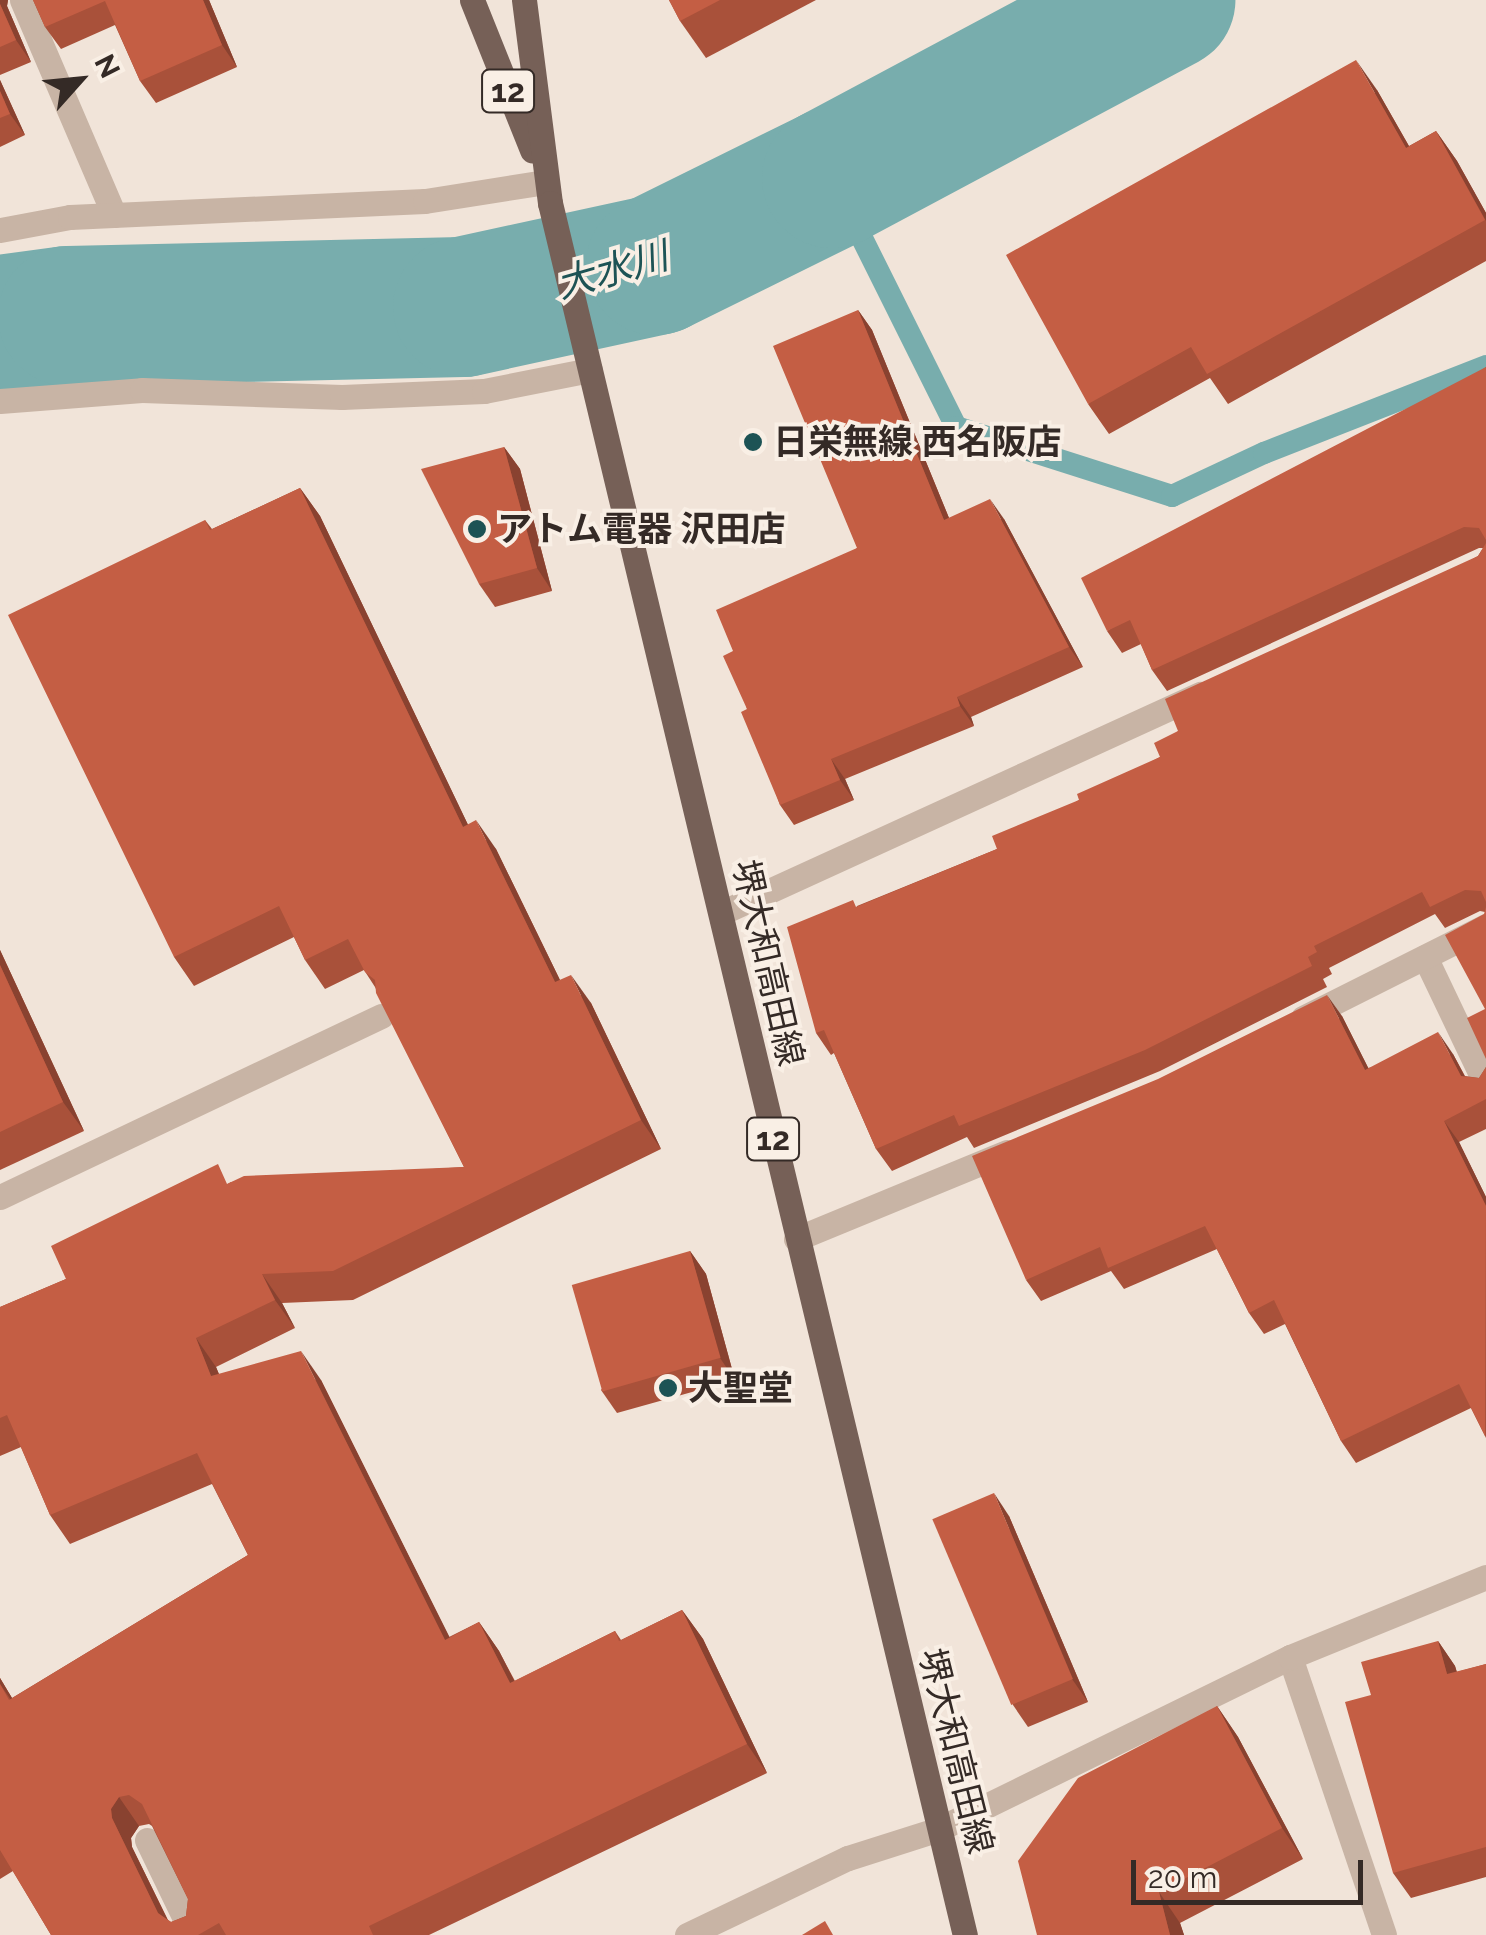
<!DOCTYPE html>
<meta charset="utf-8">
<style>
body{margin:0}
#map{position:relative;width:1486px;height:1935px;overflow:hidden;background:#f1e4d9;font-family:Raleway,"Noto Sans JP",sans-serif}
div>[style]{position:absolute}
[style*='--x']{left:calc(var(--x)*1px);top:calc(var(--y)*1px);width:calc(var(--w)*1px);rotate:calc(var(--a)*1deg)}
.stream>*{height:22px;margin:-11px;padding:0 11px;transform-origin:11px;border-radius:11px;background:#78adad}
.river>*{height:140px;margin:-70px;padding:0 70px;transform-origin:70px;border-radius:70px;background:#78adad}
.minor>*{height:25px;margin:-12.5px;padding:0 12.5px;transform-origin:12.5px;border-radius:12.5px;background:#c8b4a5}
.major>*{height:25px;margin:-12.5px;padding:0 12.5px;transform-origin:12.5px;border-radius:12.5px;background:#766057}
.wall>*{inset:0;background:#a9513a}
.shaded-wall>*{inset:0;background:#894230}
.building>*{inset:0;background:#c45e44;transform-origin:0 0}
.dots>*{width:28px;height:28px;translate:-50% -50%;box-sizing:border-box;border:5px solid #f9efe5;border-radius:50%}
span{translate:-50% -50%;white-space:nowrap;text-align:center;line-height:1.15;-webkit-text-stroke:8px #f9efe5;paint-order:stroke}
.shield-label span{padding:2px 8px;background:#f9efe5;border:2px solid;border-radius:8px;-webkit-text-stroke-width:0}
.shield-label{font-size:32px;color:#342a26;font-weight:700}
.poi-label{font-size:35px;color:#342a26;font-weight:700}
.left{translate:0 -50%;text-align:left}
.street-label{font-size:35px;color:#342a26}
.water-label{font-size:38px;color:#1d5355;font-style:italic}
.north{position:absolute;left:30px;top:30px;width:100px;height:100px;-webkit-text-stroke:8px #f9efe5;paint-order:stroke;rotate:63deg;font-size:28px;font-weight:700;line-height:40px;text-align:center;color:#342a26}
.north::after{content:'';display:block;margin:auto;width:35px;height:45px;background:#342a26;clip-path:polygon(50% 0,100% 100%,50% 72%,0 100%)}
.scale{position:absolute;left:1131px;top:1860px;width:232px;height:45px;box-sizing:border-box;border:5px solid #342a26;border-top:0;padding-left:12px;font-size:30px;line-height:35px;white-space:nowrap;color:#342a26;-webkit-text-stroke:8px #f9efe5;paint-order:stroke}
</style>
<div id="map">
<div class="stream">
<i style="--x:832;--y:178;--w:278;--a:63.5"></i>
<i style="--x:956;--y:427;--w:227;--a:17.7"></i>
<i style="--x:1172;--y:496;--w:102;--a:-25.1"></i>
<i style="--x:1264;--y:453;--w:238;--a:-21.4"></i>
</div>
<div class="river">
<i style="--x:0;--y:325;--w:69;--a:-7.5"></i>
<i style="--x:68;--y:316;--w:395;--a:-1.3"></i>
<i style="--x:463;--y:307;--w:198;--a:-12.3"></i>
<i style="--x:656;--y:265;--w:196;--a:-26.3"></i>
<i style="--x:832;--y:178;--w:378;--a:-28.1"></i>
</div>
<div class="minor">
<i style="--x:22;--y:0;--w:234;--a:66.8"></i>
<i style="--x:0;--y:230;--w:71;--a:-10.5"></i>
<i style="--x:70;--y:217;--w:355;--a:-2.6"></i>
<i style="--x:425;--y:201;--w:121;--a:-9"></i>
<i style="--x:0;--y:401;--w:142;--a:-4.4"></i>
<i style="--x:142;--y:390;--w:200;--a:2"></i>
<i style="--x:342;--y:397;--w:142;--a:-2.4"></i>
<i style="--x:484;--y:391;--w:108;--a:-11.2"></i>
<i style="--x:721;--y:913;--w:527;--a:-24.57"></i>
<i style="--x:1425;--y:957;--w:142;--a:64.5"></i>
<i style="--x:1303;--y:1018;--w:205;--a:-26.7"></i>
<i style="--x:0;--y:1197;--w:422;--a:-25.4"></i>
<i style="--x:796;--y:1239;--w:228;--a:-22.4"></i>
<i style="--x:1290;--y:1657;--w:293;--a:71.3"></i>
<i style="--x:147;--y:1840;--w:106;--a:64.2"></i>
<i style="--x:687;--y:1935;--w:178;--a:-25.6"></i>
<i style="--x:848;--y:1858;--w:96;--a:-17.7"></i>
<i style="--x:939;--y:1829;--w:391;--a:-26.1"></i>
<i style="--x:1290;--y:1657;--w:212;--a:-22.2"></i>
</div>
<div class="major">
<i style="--x:472;--y:0;--w:162;--a:68.2"></i>
<i style="--x:524;--y:0;--w:205;--a:82.7"></i>
<i style="--x:550;--y:203;--w:1781;--a:76.53"></i>
</div>
<div class="wall">
<i style="clip-path:polygon(0 0,8px 0,7px 6px,31px 62px,0 75px)"></i>
<i style="clip-path:polygon(33px 0,209px 0,237px 67px,156px 103px,140px 81px,115px 25px,61px 49px,45px 27px)"></i>
<i style="clip-path:polygon(669px 0,816px 0,706px 58px,680px 21px)"></i>
<i style="clip-path:polygon(0 80px,25px 135px,0 147px)"></i>
<i style="clip-path:polygon(1377px 90px,1409px 146px,1436px 131px,1457px 161px,1486px 213px,1486px 261px,1228px 404px,1210px 378px,1109px 434px,1088px 404px)"></i>
<i style="clip-path:polygon(858px 310px,872px 330px,949px 518px,1004px 519px,1083px 667px,971px 717px,974px 726px,845px 779px,854px 800px,794px 825px,780px 805px,747px 709px,733px 651px,857px 548px)"></i>
<i style="clip-path:polygon(1486px 367px,1486px 1059px,1485px 912px,1480px 911px,1445px 928px,1435px 914px,1329px 968px,1332px 974px,1323px 979px,1327px 987px,1160px 1071px,974px 1148px,967px 1137px,892px 1171px,876px 1149px,834px 1053px,831px 1055px,816px 1033px,857px 906px,997px 849px,1079px 800px,1160px 757px,1178px 731px,1478px 556px,1483px 548px,1479px 548px,1167px 691px,1152px 670px,1141px 644px,1122px 653px,1107px 631px)"></i>
<i style="clip-path:polygon(504px 447px,520px 469px,552px 591px,495px 607px,479px 584px)"></i>
<i style="clip-path:polygon(evenodd,300px 488px,320px 516px,468px 825px,496px 849px,560px 980px,591px 1003px,661px 1149px,353px 1300px,282px 1303px,295px 1328px,216px 1367px,219px 1374px,321px 1380px,449px 1637px,479px 1622px,499px 1651px,515px 1681px,615px 1631px,621px 1640px,682px 1610px,703px 1639px,767px 1773px,429px 1935px,51px 1935px,13px 1871px,0 1879px,0 1678px,12px 1698px,248px 1555px,212px 1484px,70px 1544px,50px 1515px,21px 1447px,0 1456px,0 1307px,66px 1279px,231px 1182px,464px 1167px,375px 987px,364px 970px,325px 989px,305px 960px,294px 937px,194px 986px,174px 957px,205px 520px,212px 529px,300px 488px,149px 1824px,152px 1826px,188px 1899px,186px 1916px,171px 1922px,168px 1920px,132px 1847px,131px 1838px,139px 1826px,149px 1824px)"></i>
<i style="clip-path:polygon(0 950px,84px 1131px,0 1170px)"></i>
<i style="clip-path:polygon(1342px 1016px,1368px 1068px,1453px 1054px,1465px 1076px,1479px 1078px,1486px 1067px,1486px 1129px,1459px 1142px,1486px 1197px,1486px 1438px,1471px 1408px,1356px 1463px,1341px 1441px,1285px 1324px,1264px 1334px,1249px 1313px,1217px 1249px,1124px 1289px,1111px 1271px,1041px 1301px,1026px 1280px)"></i>
<i style="clip-path:polygon(690px 1251px,706px 1274px,735px 1380px,617px 1413px,601px 1390px)"></i>
<i style="clip-path:polygon(1009px 1516px,1088px 1702px,1028px 1727px,1013px 1705px)"></i>
<i style="clip-path:polygon(1438px 1641px,1455px 1666px,1457px 1672px,1486px 1664px,1486px 1877px,1411px 1898px,1393px 1873px)"></i>
<i style="clip-path:polygon(1217px 1706px,1238px 1737px,1303px 1859px,1180px 1923px,1184px 1935px,1037px 1935px)"></i>
</div>
<div class="shaded-wall">
<i style="clip-path:polygon(0 0,8px 0,7px 6px,31px 62px,16px 40px,0 4px)"></i>
<i style="clip-path:polygon(203px 0,209px 0,237px 67px,222px 45px)"></i>
<i style="clip-path:polygon(1356px 60px,1377px 90px,1427px 178px,1406px 148px)"></i>
<i style="clip-path:polygon(0 80px,25px 135px,10px 114px,0 91px)"></i>
<i style="clip-path:polygon(1436px 131px,1457px 161px,1486px 213px,1486px 221px)"></i>
<i style="clip-path:polygon(858px 310px,872px 330px,958px 540px,944px 520px)"></i>
<i style="clip-path:polygon(504px 447px,520px 469px,552px 591px,537px 568px)"></i>
<i style="clip-path:polygon(300px 488px,320px 516px,483px 856px,463px 827px)"></i>
<i style="clip-path:polygon(990px 499px,1004px 519px,1083px 667px,1069px 647px)"></i>
<i style="clip-path:polygon(957px 697px,971px 717px,974px 726px,960px 706px)"></i>
<i style="clip-path:polygon(831px 759px,845px 779px,854px 800px,840px 780px)"></i>
<i style="clip-path:polygon(476px 820px,496px 849px,575px 1011px,555px 982px)"></i>
<i style="clip-path:polygon(0 950px,84px 1131px,63px 1102px,0 965px)"></i>
<i style="clip-path:polygon(571px 975px,591px 1003px,661px 1149px,641px 1120px)"></i>
<i style="clip-path:polygon(1327px 995px,1342px 1016px,1380px 1091px,1365px 1070px)"></i>
<i style="clip-path:polygon(1438px 1032px,1453px 1054px,1476px 1098px,1461px 1076px)"></i>
<i style="clip-path:polygon(1444px 1121px,1459px 1142px,1486px 1197px,1486px 1206px)"></i>
<i style="clip-path:polygon(690px 1251px,706px 1274px,735px 1380px,720px 1358px)"></i>
<i style="clip-path:polygon(262px 1274px,282px 1303px,295px 1328px,275px 1300px)"></i>
<i style="clip-path:polygon(196px 1338px,216px 1367px,231px 1405px,211px 1376px)"></i>
<i style="clip-path:polygon(301px 1351px,321px 1380px,465px 1668px,445px 1640px)"></i>
<i style="clip-path:polygon(994px 1493px,1009px 1516px,1088px 1702px,1072px 1679px)"></i>
<i style="clip-path:polygon(682px 1610px,703px 1639px,767px 1773px,747px 1744px)"></i>
<i style="clip-path:polygon(479px 1622px,499px 1651px,530px 1712px,510px 1683px)"></i>
<i style="clip-path:polygon(1438px 1641px,1455px 1666px,1464px 1699px,1447px 1674px)"></i>
<i style="clip-path:polygon(0 1678px,30px 1728px,0 1684px)"></i>
<i style="clip-path:polygon(1217px 1706px,1238px 1737px,1303px 1859px,1282px 1828px)"></i>
<i style="clip-path:polygon(119px 1797px,139px 1826px,131px 1838px,132px 1847px,175px 1935px,158px 1913px,112px 1818px,111px 1809px)"></i>
<i style="clip-path:polygon(1159px 1892px,1180px 1923px,1184px 1935px,1170px 1935px)"></i>
</div>
<div class="building">
<i style="clip-path:polygon(33px 0,203px 0,222px 45px,140px 81px,105px 1px,45px 27px)"></i>
<i style="clip-path:polygon(669px 0,720px 0,680px 21px)"></i>
<i style="clip-path:polygon(0 4px,16px 40px,0 47px)"></i>
<i style="clip-path:polygon(1356px 60px,1406px 148px,1436px 131px,1485px 220px,1207px 374px,1191px 347px,1088px 404px,1006px 255px)"></i>
<i style="clip-path:polygon(0 91px,10px 114px,0 118px)"></i>
<i style="clip-path:polygon(858px 310px,944px 520px,990px 499px,1069px 647px,957px 697px,960px 706px,831px 759px,840px 780px,780px 805px,741px 712px,747px 709px,723px 656px,733px 651px,716px 610px,857px 548px,773px 346px)"></i>
<i style="clip-path:polygon(1486px 367px,1486px 540px,1479px 528px,1464px 527px,1152px 670px,1130px 620px,1107px 631px,1081px 578px)"></i>
<i style="clip-path:polygon(504px 447px,537px 568px,479px 584px,421px 469px)"></i>
<i style="clip-path:polygon(evenodd,300px 488px,463px 827px,476px 820px,555px 982px,571px 975px,641px 1120px,333px 1271px,262px 1274px,275px 1300px,196px 1338px,211px 1376px,301px 1351px,445px 1640px,479px 1622px,510px 1683px,615px 1631px,619px 1641px,682px 1610px,747px 1744px,369px 1926px,373px 1935px,226px 1935px,219px 1923px,198px 1935px,51px 1935px,0 1850px,0 1684px,9px 1700px,248px 1555px,197px 1453px,50px 1515px,7px 1415px,0 1418px,0 1307px,66px 1279px,51px 1246px,218px 1164px,227px 1184px,244px 1176px,464px 1167px,376px 993px,375px 980px,365px 972px,348px 939px,305px 960px,279px 906px,174px 957px,8px 615px,205px 520px,210px 530px,300px 488px,129px 1795px,142px 1804px,188px 1899px,186px 1916px,171px 1922px,158px 1913px,112px 1818px,111px 1809px,119px 1797px,129px 1795px)"></i>
<i style="clip-path:polygon(1486px 543px,1486px 902px,1481px 891px,1465px 890px,1430px 907px,1422px 892px,1314px 946px,1317px 952px,1308px 957px,1312px 966px,1145px 1050px,959px 1126px,954px 1115px,876px 1149px,824px 1030px,816px 1033px,787px 927px,853px 900px,856px 907px,997px 849px,992px 836px,1079px 800px,1077px 794px,1160px 757px,1154px 743px,1178px 731px,1165px 699px,1478px 556px)"></i>
<i style="clip-path:polygon(1486px 907px,1486px 1059px,1467px 1018px,1485px 1009px,1445px 935px,1484px 914px)"></i>
<i style="clip-path:polygon(0 965px,63px 1102px,0 1132px)"></i>
<i style="clip-path:polygon(1327px 995px,1365px 1070px,1438px 1032px,1461px 1076px,1479px 1078px,1486px 1067px,1486px 1099px,1444px 1121px,1486px 1206px,1485px 1436px,1459px 1384px,1341px 1441px,1274px 1300px,1249px 1313px,1205px 1226px,1108px 1268px,1100px 1247px,1026px 1280px,972px 1156px,1158px 1079px)"></i>
<i style="left:690px;top:1251px;width:111px;height:123px;rotate:74deg"></i>
<i style="left:994px;top:1493px;width:202px;height:67px;rotate:67deg"></i>
<i style="clip-path:polygon(1438px 1641px,1447px 1674px,1486px 1664px,1486px 1847px,1393px 1873px,1345px 1702px,1371px 1695px,1361px 1662px)"></i>
<i style="clip-path:polygon(1217px 1706px,1282px 1828px,1159px 1892px,1170px 1935px,1037px 1935px,1018px 1861px,1078px 1778px)"></i>
<i style="clip-path:polygon(825px 1921px,833px 1935px,802px 1935px)"></i>
</div>
<div class="dots">
<i style="left:753px;top:442px;background:#1d5355"></i>
<i style="left:477px;top:529px;background:#1d5355"></i>
<i style="left:668px;top:1388px;background:#1d5355"></i>
</div>
<div class="shield-label">
<span style="left:508px;top:91px">12</span>
<span style="left:773px;top:1139px">12</span>
</div>
<div class="poi-label">
<span class="left" style="left:773px;top:442px">日栄無線 西名阪店</span>
<span class="left" style="left:497px;top:529px">アトム電器 沢田店</span>
<span class="left" style="left:688px;top:1388px">大聖堂</span>
</div>
<div class="street-label">
<span style="left:768px;top:963px;rotate:77deg">堺大和高田線</span>
<span style="left:956px;top:1751px;rotate:76deg">堺大和高田線</span>
</div>
<div class="water-label">
<span style="left:612px;top:270px;rotate:-16deg">大水川</span>
</div>
<div class="north">N</div>
<div class="scale">20 m</div>
</div>
